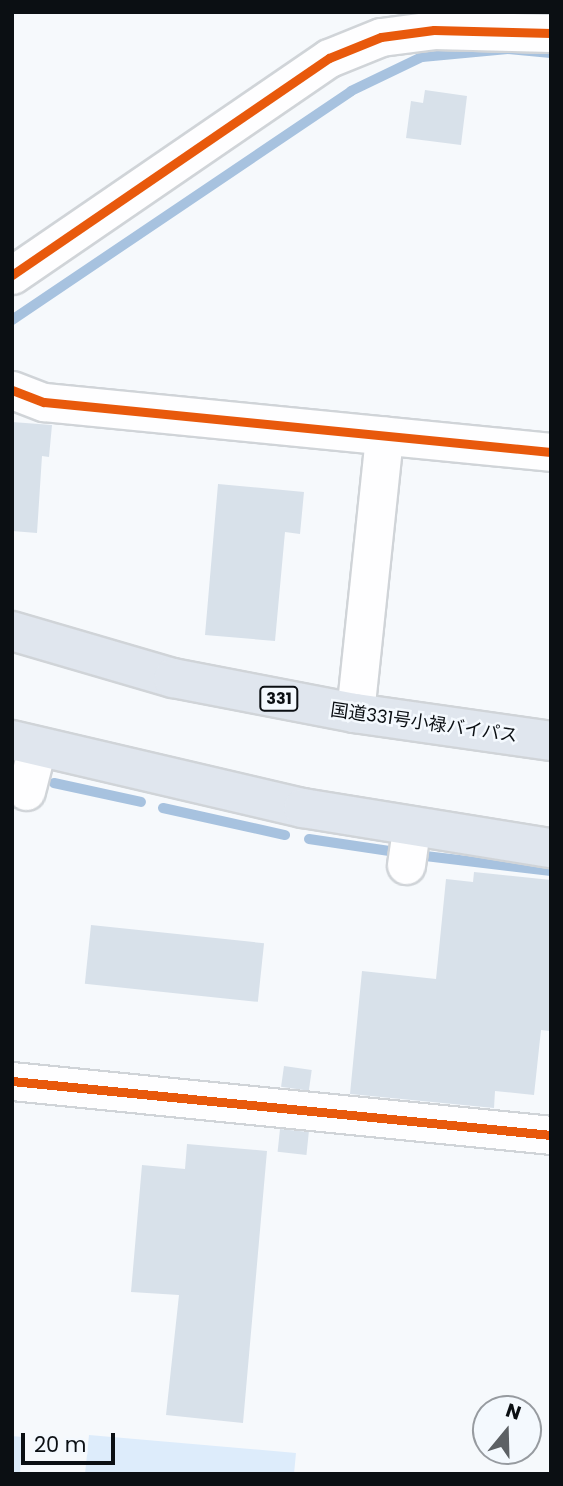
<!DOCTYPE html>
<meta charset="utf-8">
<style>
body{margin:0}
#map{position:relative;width:563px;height:1486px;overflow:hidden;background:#f6f9fc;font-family:Poppins,"Noto Sans JP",sans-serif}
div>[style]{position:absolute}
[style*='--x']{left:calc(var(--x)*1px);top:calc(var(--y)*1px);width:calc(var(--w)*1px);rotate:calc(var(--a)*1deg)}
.green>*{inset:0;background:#ddecfb}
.stream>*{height:10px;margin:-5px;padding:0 5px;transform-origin:5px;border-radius:5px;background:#a7c2df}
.building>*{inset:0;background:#d8e1ea;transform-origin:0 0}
.roads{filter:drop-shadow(2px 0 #d0d4d8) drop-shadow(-2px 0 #d0d4d8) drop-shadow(0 2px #d0d4d8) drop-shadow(0 -2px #d0d4d8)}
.minor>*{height:37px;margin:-18.5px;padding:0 18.5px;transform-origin:18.5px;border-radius:18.5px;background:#fefeff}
.highway>*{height:38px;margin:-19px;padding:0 19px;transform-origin:19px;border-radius:19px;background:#e0e6ee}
.cycleway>*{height:9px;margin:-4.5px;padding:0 4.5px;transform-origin:4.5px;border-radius:4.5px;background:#e8590c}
span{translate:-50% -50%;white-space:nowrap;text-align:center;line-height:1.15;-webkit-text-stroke:5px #f4f9fe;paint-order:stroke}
.shield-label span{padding:2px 5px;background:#f4f9fe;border:2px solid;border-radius:5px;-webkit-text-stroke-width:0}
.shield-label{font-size:16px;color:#0b0f13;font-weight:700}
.street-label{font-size:18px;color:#0b0f13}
.frame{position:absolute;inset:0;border:14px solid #0b0f13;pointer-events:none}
.north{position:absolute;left:472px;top:1395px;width:70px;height:70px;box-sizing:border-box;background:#f4f9fe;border:2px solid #979ba0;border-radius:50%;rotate:19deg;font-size:19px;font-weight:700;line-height:28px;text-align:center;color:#0b0f13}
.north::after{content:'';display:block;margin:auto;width:24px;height:32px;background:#5d6165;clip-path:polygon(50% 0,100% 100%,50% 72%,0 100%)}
.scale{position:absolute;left:21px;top:1433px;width:94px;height:32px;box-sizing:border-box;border:4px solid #0b0f13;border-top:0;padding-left:9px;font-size:21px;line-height:24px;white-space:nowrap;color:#0b0f13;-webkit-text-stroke:5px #f4f9fe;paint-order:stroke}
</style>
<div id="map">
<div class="green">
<i style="clip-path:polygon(89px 1435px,296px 1453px,294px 1474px,85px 1474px)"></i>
<i style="clip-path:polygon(12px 1436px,22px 1437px,20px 1474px,12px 1474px)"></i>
</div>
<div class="stream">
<i style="--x:12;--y:320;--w:409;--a:-34"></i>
<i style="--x:351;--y:91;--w:79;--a:-25.6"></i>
<i style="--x:422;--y:57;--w:86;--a:-5.3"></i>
<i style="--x:508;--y:49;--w:43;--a:5.3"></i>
<i style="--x:54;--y:783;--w:89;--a:12.3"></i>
<i style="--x:163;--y:808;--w:125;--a:12.5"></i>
<i style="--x:309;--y:839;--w:88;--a:8.5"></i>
<i style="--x:417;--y:855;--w:135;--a:6.8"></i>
</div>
<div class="building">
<i style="clip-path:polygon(425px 90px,467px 96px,461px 145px,406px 138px,411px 101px,423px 103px)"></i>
<i style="clip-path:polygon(12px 422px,52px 425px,49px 457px,42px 456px,37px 533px,12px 531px)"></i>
<i style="clip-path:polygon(218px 484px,304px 492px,300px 534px,285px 532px,275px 641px,205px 635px)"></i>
<i style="clip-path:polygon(474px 872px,551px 880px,551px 1031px,541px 1030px,534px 1095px,495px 1091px,494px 1108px,350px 1094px,362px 971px,436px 979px,446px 879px,473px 882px)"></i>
<i style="left:91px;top:925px;width:174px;height:59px;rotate:6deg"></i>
<i style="left:284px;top:1066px;width:28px;height:21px;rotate:8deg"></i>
<i style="left:280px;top:1129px;width:29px;height:23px;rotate:6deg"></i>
<i style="clip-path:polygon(187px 1144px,267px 1151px,243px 1423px,166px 1415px,179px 1295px,131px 1292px,142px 1165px,185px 1169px)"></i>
</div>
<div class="roads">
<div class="minor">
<i style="--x:12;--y:275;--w:384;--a:-34.4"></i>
<i style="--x:329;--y:58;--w:56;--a:-22"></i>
<i style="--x:381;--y:37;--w:53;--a:-7.5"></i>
<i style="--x:434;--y:30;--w:117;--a:1.5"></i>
<i style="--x:12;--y:390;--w:34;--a:21"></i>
<i style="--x:44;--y:402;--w:509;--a:5.63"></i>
<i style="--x:355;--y:713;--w:279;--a:-84"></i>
<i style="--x:26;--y:791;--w:44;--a:-75.7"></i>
<i style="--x:406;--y:865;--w:37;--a:-82"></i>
<i style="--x:12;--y:1081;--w:542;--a:5.72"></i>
</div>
<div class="highway">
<i style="--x:12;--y:631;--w:168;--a:16.3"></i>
<i style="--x:173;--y:678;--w:185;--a:10.9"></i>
<i style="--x:355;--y:713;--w:198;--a:8.1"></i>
<i style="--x:12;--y:740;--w:299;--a:13.2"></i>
<i style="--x:303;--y:808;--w:251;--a:9.2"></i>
</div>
</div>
<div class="cycleway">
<i style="--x:12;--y:275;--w:384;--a:-34.4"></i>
<i style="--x:329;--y:58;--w:56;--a:-22"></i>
<i style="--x:381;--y:37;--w:53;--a:-7.5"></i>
<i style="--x:434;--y:30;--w:117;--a:1.5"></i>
<i style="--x:12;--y:390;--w:34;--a:21"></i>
<i style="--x:44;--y:402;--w:509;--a:5.63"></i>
<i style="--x:12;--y:1081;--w:542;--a:5.72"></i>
</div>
<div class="shield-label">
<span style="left:279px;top:699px">331</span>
</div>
<div class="street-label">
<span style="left:424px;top:723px;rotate:8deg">国道331号小禄バイパス</span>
</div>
<div class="frame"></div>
<div class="north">N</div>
<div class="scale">20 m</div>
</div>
